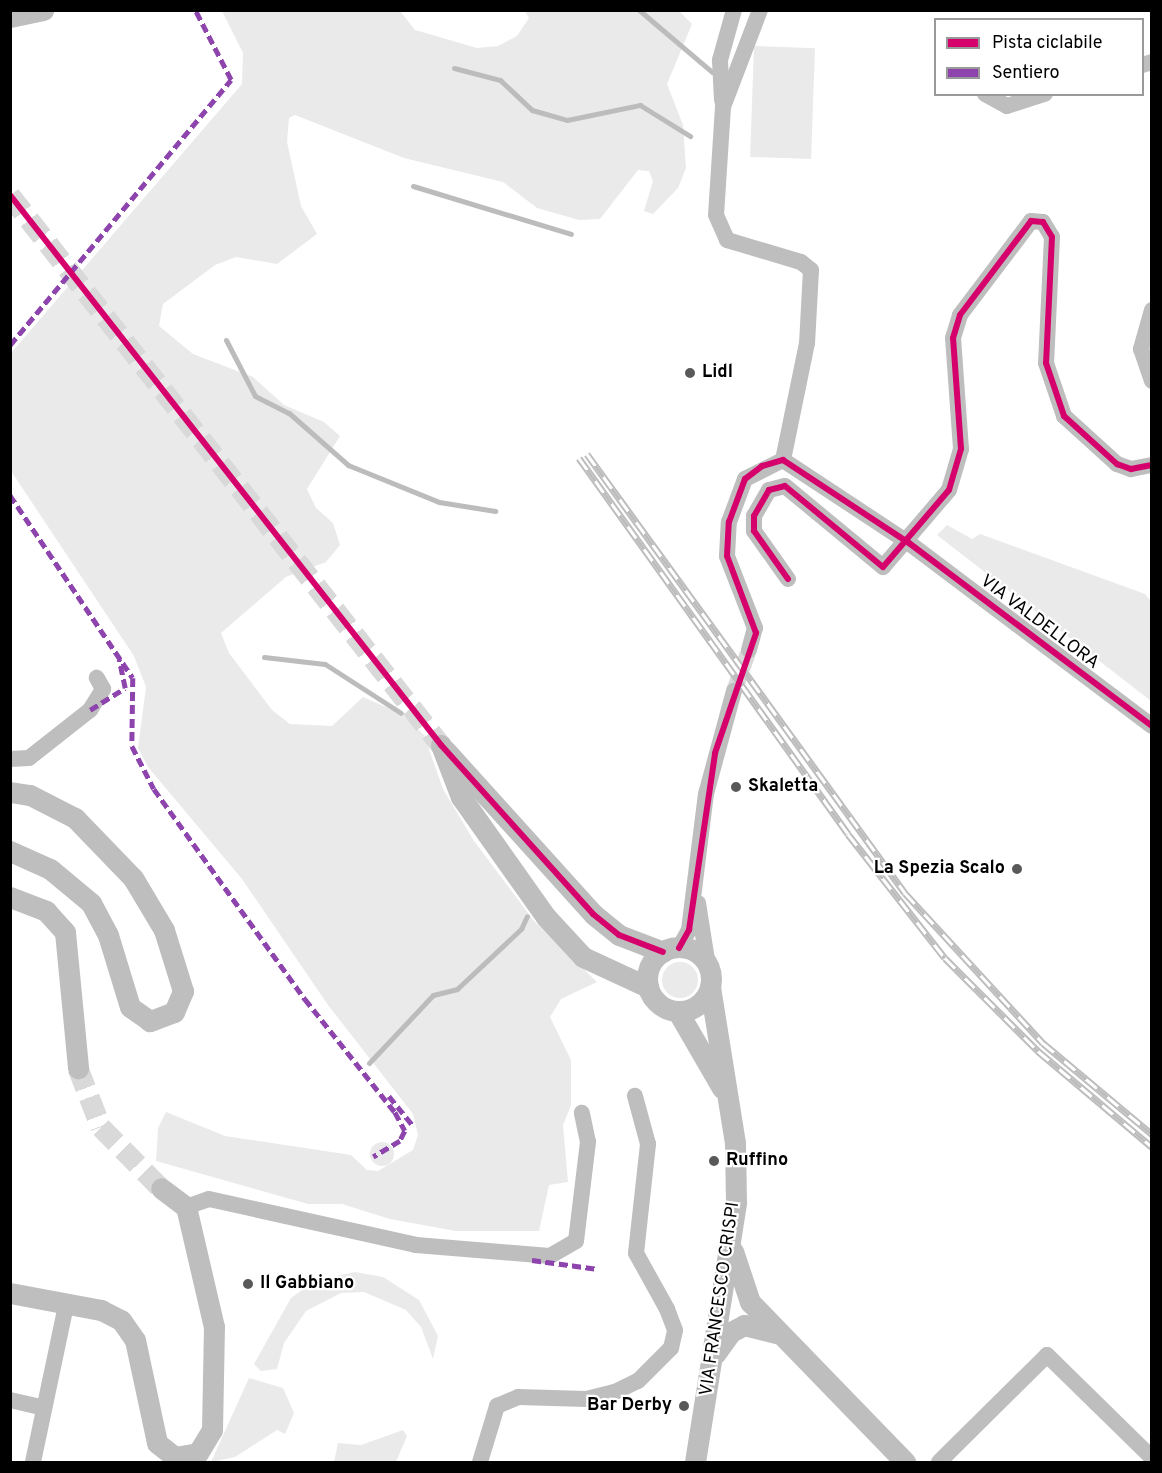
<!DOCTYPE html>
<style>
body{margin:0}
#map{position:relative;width:1162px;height:1473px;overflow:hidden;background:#fff;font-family:Overpass,sans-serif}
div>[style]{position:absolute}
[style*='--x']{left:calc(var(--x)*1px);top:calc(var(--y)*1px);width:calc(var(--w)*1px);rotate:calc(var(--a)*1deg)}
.green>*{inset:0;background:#eaeaea;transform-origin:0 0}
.round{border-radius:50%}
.stream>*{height:5px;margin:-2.5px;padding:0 2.5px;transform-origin:2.5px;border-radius:2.5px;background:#bcbcbc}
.minor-tunnel>*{height:16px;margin-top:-8px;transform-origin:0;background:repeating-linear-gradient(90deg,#d9d9d9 0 16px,transparent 0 24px)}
.tertiary-tunnel>*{height:21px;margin-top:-10.5px;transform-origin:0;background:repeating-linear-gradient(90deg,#d9d9d9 0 21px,transparent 0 31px)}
.minor>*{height:16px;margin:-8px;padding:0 8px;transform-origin:8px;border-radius:8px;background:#bebebe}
.tertiary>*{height:21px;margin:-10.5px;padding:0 10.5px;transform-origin:10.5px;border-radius:10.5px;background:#bebebe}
.tertiary>.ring{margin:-10.5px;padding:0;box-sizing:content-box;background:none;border:21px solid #bebebe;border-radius:50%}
.rail>*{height:7px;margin-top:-3.5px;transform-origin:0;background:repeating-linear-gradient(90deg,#fff 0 14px,#bdbdbd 0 28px);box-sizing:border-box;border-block:2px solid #bdbdbd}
.quiet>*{height:4.5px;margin-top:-2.25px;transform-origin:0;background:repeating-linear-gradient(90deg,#8e44ad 0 9px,transparent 0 13.5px)}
.cycleway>*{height:6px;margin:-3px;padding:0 3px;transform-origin:3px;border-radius:3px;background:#d6006c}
.dots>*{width:16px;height:16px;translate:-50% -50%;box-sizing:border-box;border:3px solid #fff;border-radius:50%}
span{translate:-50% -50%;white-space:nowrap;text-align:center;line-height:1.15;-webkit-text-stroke:4.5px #fff;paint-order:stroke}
.poi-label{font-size:18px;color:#000;font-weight:700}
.left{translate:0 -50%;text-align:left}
.right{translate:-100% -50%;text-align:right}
.street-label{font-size:18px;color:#000}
.frame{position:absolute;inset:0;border:12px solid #000;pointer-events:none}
.legend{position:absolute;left:934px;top:18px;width:210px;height:78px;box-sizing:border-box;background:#fff;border:2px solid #999;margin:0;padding:8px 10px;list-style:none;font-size:18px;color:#000}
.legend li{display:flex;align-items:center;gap:12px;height:30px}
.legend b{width:30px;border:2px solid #999}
</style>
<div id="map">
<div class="green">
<i style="clip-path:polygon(222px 11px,400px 11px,415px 30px,477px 48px,498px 46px,517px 36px,529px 18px,525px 11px,679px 11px,692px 24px,667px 84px,683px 125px,686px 168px,678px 188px,653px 214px,644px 211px,653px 181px,649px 171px,638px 170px,600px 219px,579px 220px,537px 208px,503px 182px,404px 158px,295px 115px,289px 118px,287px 142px,301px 206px,317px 234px,277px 264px,236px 257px,215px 265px,163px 304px,159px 326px,193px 354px,253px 377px,284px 405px,324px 422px,340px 436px,307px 489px,316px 508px,333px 523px,340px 545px,326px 562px,286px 577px,221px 633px,229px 653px,272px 710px,290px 724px,332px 726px,363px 697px,402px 714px,424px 735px,443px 789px,474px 841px,534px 921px,597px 982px,561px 999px,550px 1017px,571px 1060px,571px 1105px,563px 1125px,568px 1182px,549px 1185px,539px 1231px,456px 1231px,390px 1219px,342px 1204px,308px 1204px,156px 1161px,158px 1128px,166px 1112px,225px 1136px,351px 1155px,367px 1170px,378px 1171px,413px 1150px,418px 1135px,413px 1114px,328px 1005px,242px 879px,148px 767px,138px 748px,146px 687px,134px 656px,11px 471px,11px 353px,242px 84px,243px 53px)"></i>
<i style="left:754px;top:46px;width:61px;height:111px;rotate:2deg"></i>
<i style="clip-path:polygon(947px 525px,972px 539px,980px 534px,1145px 594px,1151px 601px,1151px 701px,937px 535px)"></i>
<i class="round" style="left:662px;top:962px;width:36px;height:36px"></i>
<i class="round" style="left:370px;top:1142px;width:24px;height:24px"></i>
<i style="clip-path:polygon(355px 1272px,383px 1277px,419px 1300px,438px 1336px,433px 1359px,421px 1327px,406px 1310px,364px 1292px,341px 1293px,306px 1311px,284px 1343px,277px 1369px,261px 1371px,254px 1364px,291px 1298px,314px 1281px)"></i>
<i style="clip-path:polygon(249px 1378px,283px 1388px,294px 1413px,285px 1434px,277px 1430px,235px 1457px,211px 1462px)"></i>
<i style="clip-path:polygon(403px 1430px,407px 1436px,396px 1462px,334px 1462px,338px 1443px,361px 1445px)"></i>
</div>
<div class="stream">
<i style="--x:639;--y:10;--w:96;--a:40.3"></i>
<i style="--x:454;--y:68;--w:48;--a:14.6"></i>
<i style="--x:500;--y:80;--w:44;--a:43.2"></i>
<i style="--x:532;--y:110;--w:36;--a:16"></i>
<i style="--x:567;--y:120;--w:75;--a:-11.6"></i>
<i style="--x:640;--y:105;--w:59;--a:31.8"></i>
<i style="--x:413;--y:186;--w:165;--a:16.9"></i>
<i style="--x:226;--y:340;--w:63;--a:62.6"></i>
<i style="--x:255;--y:396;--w:38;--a:27"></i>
<i style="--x:289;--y:413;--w:79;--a:41.4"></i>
<i style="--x:348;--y:465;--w:98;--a:22.1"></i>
<i style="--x:439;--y:502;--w:57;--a:9.1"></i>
<i style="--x:264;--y:657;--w:61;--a:6.5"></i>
<i style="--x:325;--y:664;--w:90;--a:32.8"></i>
<i style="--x:369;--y:1063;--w:93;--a:-46.7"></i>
<i style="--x:433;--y:995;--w:25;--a:-14"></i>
<i style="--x:457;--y:989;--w:88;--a:-43.2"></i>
<i style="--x:521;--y:929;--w:14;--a:-65"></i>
</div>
<div class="minor-tunnel">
<i style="--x:734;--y:691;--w:44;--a:-69.9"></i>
</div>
<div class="tertiary-tunnel">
<i style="--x:10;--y:195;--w:699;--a:51.92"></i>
<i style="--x:78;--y:1068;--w:63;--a:68.7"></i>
<i style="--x:101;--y:1127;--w:86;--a:45.5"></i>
</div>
<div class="minor">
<i style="--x:760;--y:10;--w:104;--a:110.9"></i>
<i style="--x:723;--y:107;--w:108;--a:93.7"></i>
<i style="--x:716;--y:215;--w:27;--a:66"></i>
<i style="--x:727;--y:240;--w:77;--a:16.6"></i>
<i style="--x:801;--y:262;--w:13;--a:39"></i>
<i style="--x:811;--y:270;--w:73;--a:93.1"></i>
<i style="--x:807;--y:343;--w:119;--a:101.6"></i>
<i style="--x:1142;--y:65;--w:10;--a:-17"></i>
<i style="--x:985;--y:94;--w:25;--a:29"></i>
<i style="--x:1007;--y:106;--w:40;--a:-18"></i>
<i style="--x:722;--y:100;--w:40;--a:-92.9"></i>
<i style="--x:720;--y:60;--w:52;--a:-74.4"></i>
<i style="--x:1152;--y:310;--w:41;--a:105.8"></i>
<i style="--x:1141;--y:349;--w:34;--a:71"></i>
<i style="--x:788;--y:579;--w:59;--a:-125.3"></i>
<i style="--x:754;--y:531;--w:15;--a:-90"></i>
<i style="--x:754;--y:516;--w:30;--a:-60"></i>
<i style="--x:769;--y:490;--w:16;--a:-14"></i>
<i style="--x:785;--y:486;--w:127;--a:39.6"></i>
<i style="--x:883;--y:567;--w:101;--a:-49.4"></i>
<i style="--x:949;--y:490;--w:43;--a:-73.7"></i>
<i style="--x:961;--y:449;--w:111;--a:-94.1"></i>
<i style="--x:953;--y:338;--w:24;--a:-73"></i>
<i style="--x:960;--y:315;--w:118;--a:-52.9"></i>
<i style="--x:1031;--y:221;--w:12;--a:5"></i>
<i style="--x:1043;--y:222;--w:17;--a:59"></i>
<i style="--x:1052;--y:237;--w:126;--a:92.7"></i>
<i style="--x:1046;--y:363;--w:56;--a:71.2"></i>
<i style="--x:1064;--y:416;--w:72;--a:42.2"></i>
<i style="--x:1117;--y:464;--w:15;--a:20"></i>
<i style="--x:1131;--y:469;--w:21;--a:-11"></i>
<i style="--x:749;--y:650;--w:23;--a:-75"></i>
<i style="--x:755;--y:628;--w:77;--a:-111.3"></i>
<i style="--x:727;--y:556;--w:34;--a:-87"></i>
<i style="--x:729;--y:522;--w:46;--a:-69.6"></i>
<i style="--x:745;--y:479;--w:42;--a:-26.6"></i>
<i style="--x:783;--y:460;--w:151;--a:33.4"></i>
<i style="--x:909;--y:543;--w:304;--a:37"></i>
<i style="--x:10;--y:759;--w:19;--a:-3"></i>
<i style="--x:29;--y:758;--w:78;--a:-38.2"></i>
<i style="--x:90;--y:710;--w:25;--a:-58"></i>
<i style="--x:103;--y:689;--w:13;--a:-119"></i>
<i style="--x:698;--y:903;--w:64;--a:81"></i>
<i style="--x:679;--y:948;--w:21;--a:-61"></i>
<i style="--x:689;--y:930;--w:137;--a:-82.9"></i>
<i style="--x:706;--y:794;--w:107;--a:-74.8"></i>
<i style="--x:186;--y:1207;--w:24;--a:-19"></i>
<i style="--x:209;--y:1199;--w:212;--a:12.5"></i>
<i style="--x:416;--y:1245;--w:134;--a:4.7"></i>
<i style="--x:550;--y:1256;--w:30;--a:-30"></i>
<i style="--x:576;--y:1241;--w:100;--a:-83.1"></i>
<i style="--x:588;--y:1142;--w:30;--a:-102"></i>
<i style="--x:10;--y:1400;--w:35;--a:13"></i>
<i style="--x:33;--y:1462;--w:160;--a:-78.1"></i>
<i style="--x:480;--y:1462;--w:59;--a:-73.1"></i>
<i style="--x:497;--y:1406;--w:23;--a:-23"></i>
<i style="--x:518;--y:1397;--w:68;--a:1.7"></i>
<i style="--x:586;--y:1399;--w:30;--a:-14"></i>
<i style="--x:615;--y:1392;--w:25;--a:-26"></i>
<i style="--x:638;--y:1381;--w:47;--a:-45"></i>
<i style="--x:671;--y:1348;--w:18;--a:-77"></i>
<i style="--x:675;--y:1330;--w:22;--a:-111"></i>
<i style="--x:667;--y:1309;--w:64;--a:-119"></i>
<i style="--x:636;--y:1253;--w:110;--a:-83.7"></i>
<i style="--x:648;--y:1144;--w:50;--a:-105.2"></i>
<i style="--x:939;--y:1462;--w:152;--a:-44.7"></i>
<i style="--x:1047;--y:1355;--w:147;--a:44.4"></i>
</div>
<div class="tertiary">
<i style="--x:10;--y:17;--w:34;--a:-12"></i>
<i style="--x:441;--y:745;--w:56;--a:69"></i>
<i style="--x:461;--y:797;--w:147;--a:54.7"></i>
<i style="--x:546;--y:917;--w:54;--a:47.2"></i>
<i style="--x:583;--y:957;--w:72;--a:24.8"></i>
<i style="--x:445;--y:750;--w:221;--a:47.9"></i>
<i style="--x:593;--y:914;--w:33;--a:39"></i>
<i style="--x:619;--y:935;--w:47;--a:21.1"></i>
<i style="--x:10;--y:792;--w:20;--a:9"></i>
<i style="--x:30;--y:795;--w:51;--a:27.1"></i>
<i style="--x:75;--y:818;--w:83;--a:46"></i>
<i style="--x:133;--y:878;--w:61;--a:59.2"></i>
<i style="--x:164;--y:930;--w:64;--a:72.7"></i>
<i style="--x:183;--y:991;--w:23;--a:113"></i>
<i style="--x:174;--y:1012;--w:26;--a:159"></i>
<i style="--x:150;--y:1021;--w:24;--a:-145"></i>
<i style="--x:130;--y:1007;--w:75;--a:-107"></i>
<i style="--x:108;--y:935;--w:36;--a:-118"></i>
<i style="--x:91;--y:903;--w:53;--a:-140.3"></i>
<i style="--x:50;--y:869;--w:44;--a:-155.8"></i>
<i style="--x:10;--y:897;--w:39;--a:21"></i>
<i style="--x:46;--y:911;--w:28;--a:48"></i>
<i style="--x:65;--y:932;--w:137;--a:84.5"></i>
<i class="ring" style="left:647px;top:947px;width:43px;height:43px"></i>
<i style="--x:678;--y:1012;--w:88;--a:59.9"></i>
<i style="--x:733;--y:1251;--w:54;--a:71.6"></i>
<i style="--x:750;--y:1302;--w:223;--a:45.9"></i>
<i style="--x:10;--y:1293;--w:93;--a:10.6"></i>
<i style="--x:101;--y:1310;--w:22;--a:27"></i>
<i style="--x:121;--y:1320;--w:24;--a:55"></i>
<i style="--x:135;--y:1340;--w:105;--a:77.9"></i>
<i style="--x:157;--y:1443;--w:23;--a:38"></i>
<i style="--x:175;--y:1457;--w:23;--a:-10"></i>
<i style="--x:198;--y:1453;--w:27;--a:-59"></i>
<i style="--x:212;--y:1430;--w:103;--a:-88.9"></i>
<i style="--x:214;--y:1327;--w:123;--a:-103.1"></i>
<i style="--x:186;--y:1207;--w:31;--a:-143"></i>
<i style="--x:715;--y:1354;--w:27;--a:-54"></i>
<i style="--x:731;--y:1332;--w:15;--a:-28"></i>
<i style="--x:744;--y:1325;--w:34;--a:14"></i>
<i style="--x:695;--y:1462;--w:263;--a:-81"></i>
<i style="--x:736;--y:1202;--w:59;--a:-91"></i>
<i style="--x:735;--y:1143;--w:158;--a:-99.1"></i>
</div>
<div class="rail">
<i style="--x:587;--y:454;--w:542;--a:54.08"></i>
<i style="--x:905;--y:893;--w:204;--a:47.4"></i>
<i style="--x:1043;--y:1043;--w:142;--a:39.9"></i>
<i style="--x:579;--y:458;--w:462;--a:54.4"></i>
<i style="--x:848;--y:834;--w:157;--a:52"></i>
<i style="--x:945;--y:958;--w:132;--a:45"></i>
<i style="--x:1038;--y:1051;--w:149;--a:40.1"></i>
</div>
<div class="quiet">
<i style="--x:10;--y:345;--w:345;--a:-50.2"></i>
<i style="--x:231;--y:80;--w:79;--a:-117.2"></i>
<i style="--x:10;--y:495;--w:220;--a:56.1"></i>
<i style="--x:133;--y:678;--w:68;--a:90.8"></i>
<i style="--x:132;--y:746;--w:48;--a:62.9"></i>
<i style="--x:154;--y:789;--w:259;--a:54.3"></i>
<i style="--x:305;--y:999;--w:144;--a:51.5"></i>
<i style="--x:395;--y:1112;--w:21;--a:62"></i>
<i style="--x:405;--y:1131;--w:11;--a:117"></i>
<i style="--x:400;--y:1141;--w:31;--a:149"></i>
<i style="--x:90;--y:710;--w:41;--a:-32.2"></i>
<i style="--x:125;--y:688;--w:29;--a:-102"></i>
<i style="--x:389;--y:1096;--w:38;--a:51"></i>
<i style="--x:532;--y:1260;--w:67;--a:7.8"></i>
</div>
<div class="cycleway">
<i style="--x:10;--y:195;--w:699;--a:51.92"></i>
<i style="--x:441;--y:745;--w:227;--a:48"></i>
<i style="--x:593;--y:914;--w:33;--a:39"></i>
<i style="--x:619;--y:935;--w:47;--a:21.1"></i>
<i style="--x:788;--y:579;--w:59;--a:-125.3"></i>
<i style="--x:754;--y:531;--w:15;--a:-90"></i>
<i style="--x:754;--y:516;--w:30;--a:-60"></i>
<i style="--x:769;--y:490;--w:16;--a:-14"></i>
<i style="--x:785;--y:486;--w:127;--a:39.6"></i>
<i style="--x:883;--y:567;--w:101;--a:-49.4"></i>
<i style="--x:949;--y:490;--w:43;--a:-73.7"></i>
<i style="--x:961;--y:449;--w:111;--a:-94.1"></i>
<i style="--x:953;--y:338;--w:24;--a:-73"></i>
<i style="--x:960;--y:315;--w:118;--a:-52.9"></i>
<i style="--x:1031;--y:221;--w:12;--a:5"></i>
<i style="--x:1043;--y:222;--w:17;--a:59"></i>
<i style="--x:1052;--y:237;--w:126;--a:92.7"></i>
<i style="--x:1046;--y:363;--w:56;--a:71.2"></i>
<i style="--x:1064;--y:416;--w:72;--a:42.2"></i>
<i style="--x:1117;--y:464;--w:15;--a:20"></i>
<i style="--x:1131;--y:469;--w:21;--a:-11"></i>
<i style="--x:679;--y:948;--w:21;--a:-61"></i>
<i style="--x:689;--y:930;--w:179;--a:-81.6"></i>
<i style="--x:715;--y:753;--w:127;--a:-71.1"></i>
<i style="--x:756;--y:633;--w:82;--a:-110.6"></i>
<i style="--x:727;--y:556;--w:34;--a:-87"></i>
<i style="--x:729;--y:522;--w:46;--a:-69.6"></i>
<i style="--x:745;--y:479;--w:21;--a:-37"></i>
<i style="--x:762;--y:466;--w:22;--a:-16"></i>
<i style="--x:783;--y:460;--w:151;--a:33.4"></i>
<i style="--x:909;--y:543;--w:304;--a:37"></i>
</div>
<div class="dots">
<i style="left:690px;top:373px;background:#595959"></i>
<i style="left:736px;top:787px;background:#595959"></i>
<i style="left:1017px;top:869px;background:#595959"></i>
<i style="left:714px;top:1161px;background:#595959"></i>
<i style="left:248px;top:1284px;background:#595959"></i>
<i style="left:684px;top:1406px;background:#595959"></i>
</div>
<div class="poi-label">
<span class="left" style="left:702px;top:373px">Lidl</span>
<span class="left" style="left:748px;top:787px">Skaletta</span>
<span class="right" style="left:1005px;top:869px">La Spezia Scalo</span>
<span class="left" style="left:726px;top:1161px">Ruffino</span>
<span class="left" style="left:260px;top:1284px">Il Gabbiano</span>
<span class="right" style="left:672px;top:1406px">Bar Derby</span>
</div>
<div class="street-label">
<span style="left:1039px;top:623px;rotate:37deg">VIA VALDELLORA</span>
<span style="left:721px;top:1299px;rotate:-82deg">VIA FRANCESCO CRISPI</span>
</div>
<div class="frame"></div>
<ul class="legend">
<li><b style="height:8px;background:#d6006c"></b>Pista ciclabile</li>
<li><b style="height:8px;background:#8e44ad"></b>Sentiero</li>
</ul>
</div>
